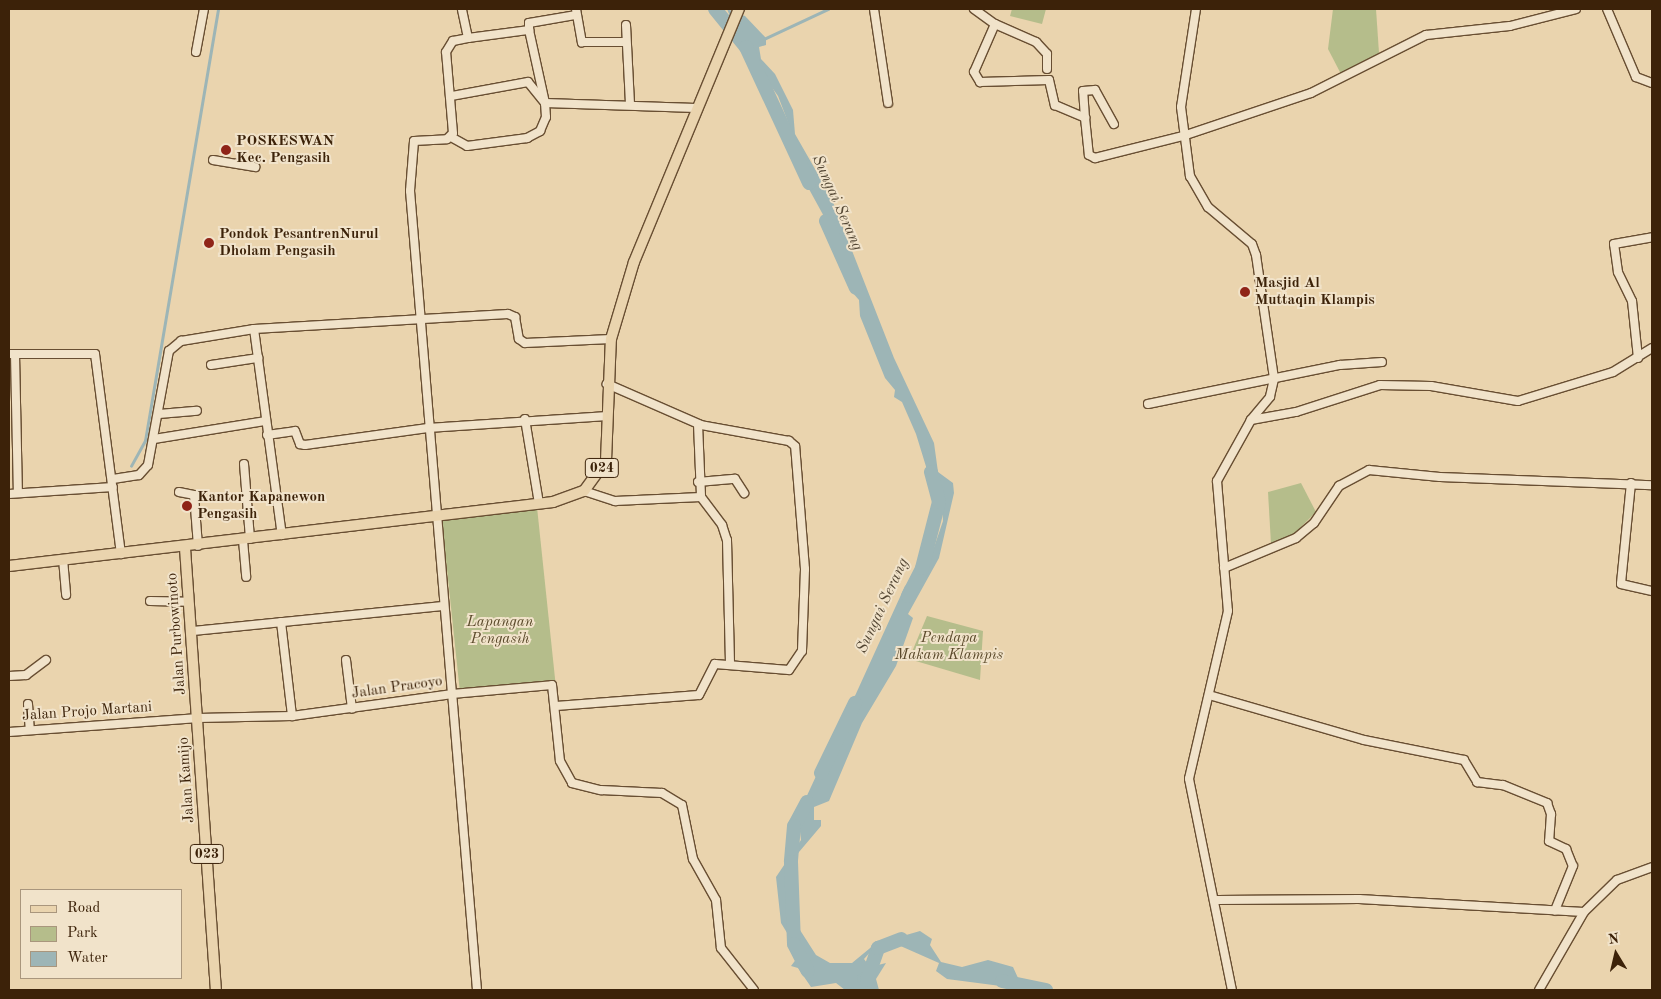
<!DOCTYPE html>
<style>
body{margin:0}
#map{position:relative;width:1661px;height:999px;overflow:hidden;background:#ead4ae;font-family:"Old Standard TT",serif}
div>[style]{position:absolute}
[style*='--x']{left:calc(var(--x)*1px);top:calc(var(--y)*1px);width:calc(var(--w)*1px);rotate:calc(var(--a)*1deg)}
.green>*{inset:0;background:#b5bd8b;transform-origin:0 0}
.water>*{inset:0;background:#9db5b6}
.stream>*{height:2.5px;margin:-1.25px;padding:0 1.25px;transform-origin:1.25px;border-radius:1.25px;background:#9db5b6}
.river>*{height:14px;margin:-7px;padding:0 7px;transform-origin:7px;border-radius:7px;background:#9db5b6}
.roads{filter:drop-shadow(1px 0 #684e32) drop-shadow(-1px 0 #684e32) drop-shadow(0 1px #684e32) drop-shadow(0 -1px #684e32)}
.minor>*{height:8px;margin:-4px;padding:0 4px;transform-origin:4px;border-radius:4px;background:#f1e3ca}
.major>*{height:10px;margin:-5px;padding:0 5px;transform-origin:5px;border-radius:5px;background:#ead4ae}
.dots>*{width:14px;height:14px;translate:-50% -50%;box-sizing:border-box;border:2px solid #f1e3ca;border-radius:50%}
span{translate:-50% -50%;white-space:nowrap;text-align:center;line-height:1.15;-webkit-text-stroke:4px #f1e3ca;paint-order:stroke}
.shield-label span{padding:1px 4px;background:#f1e3ca;border:1px solid;border-radius:4px;-webkit-text-stroke-width:0}
.shield-label{font-size:14px;color:#3c2209;font-weight:700}
.poi-label{font-size:15px;color:#3c2209;font-weight:700}
.left{translate:0 -50%;text-align:left}
.park-label{font-size:15px;color:#5a492a;font-style:italic}
.street-label{font-size:15px;color:#3c2209}
.water-label{font-size:16px;color:#544734;font-style:italic}
.frame{position:absolute;inset:0;border:10px solid #3c2209;pointer-events:none}
.legend{position:absolute;left:20px;top:889px;width:162px;height:90px;box-sizing:border-box;background:#f1e3ca;border:1px solid #a9967d;margin:0;padding:6px 9px;list-style:none;font-size:15px;color:#3c2209}
.legend li{display:flex;align-items:center;gap:10px;height:25px}
.legend b{width:25px;border:1px solid #a9967d}
.north{position:absolute;left:1591px;top:929px;width:50px;height:50px;-webkit-text-stroke:4px #f1e3ca;paint-order:stroke;rotate:351deg;font-size:14px;font-weight:700;line-height:20px;text-align:center;color:#3c2209}
.north::after{content:'';display:block;margin:auto;width:18px;height:22px;background:#3c2209;clip-path:polygon(50% 0,100% 100%,50% 72%,0 100%)}
</style>
<div id="map">
<div class="green">
<i style="clip-path:polygon(1012px 9px,1046px 9px,1042px 24px,1010px 16px)"></i>
<i style="clip-path:polygon(1333px 9px,1376px 9px,1379px 53px,1341px 74px,1328px 49px)"></i>
<i style="clip-path:polygon(1301px 483px,1316px 512px,1292px 536px,1271px 544px,1268px 492px)"></i>
<i style="left:537px;top:507px;width:176px;height:96px;rotate:84deg"></i>
<i style="clip-path:polygon(927px 616px,983px 631px,980px 680px,909px 659px)"></i>
</div>
<div class="water">
<i style="clip-path:polygon(727px 9px,745px 16px,766px 38px,766px 45px,759px 47px,761px 59px,775px 74px,793px 110px,795px 134px,831px 197px,894px 358px,934px 443px,938px 472px,953px 483px,954px 493px,939px 558px,908px 614px,913px 618px,896px 666px,862px 723px,829px 801px,814px 807px,814px 820px,821px 820px,821px 826px,788px 865px,785px 878px,791px 916px,816px 955px,830px 963px,852px 963px,875px 944px,920px 931px,932px 939px,930px 945px,941px 962px,962px 967px,988px 960px,1013px 967px,1023px 989px,947px 979px,936px 971px,939px 963px,896px 944px,874px 948px,864px 959px,870px 967px,886px 963px,876px 979px,879px 990px,845px 990px,836px 983px,811px 987px,798px 968px,791px 966px,800px 954px,781px 923px,776px 877px,801px 840px,798px 815px,823px 761px,836px 752px,849px 709px,905px 586px,926px 571px,943px 521px,942px 501px,932px 486px,916px 434px,902px 402px,894px 397px,895px 390px,885px 378px,860px 316px,859px 300px,852px 292px,838px 242px,804px 180px,796px 143px,778px 96px,743px 47px)"></i>
</div>
<div class="stream">
<i style="--x:764;--y:39;--w:71;--a:-25.1"></i>
<i style="--x:131;--y:466;--w:29;--a:-61"></i>
<i style="--x:145;--y:441;--w:438;--a:-80.4"></i>
</div>
<div class="river">
<i style="--x:715;--y:9;--w:49;--a:50.8"></i>
<i style="--x:746;--y:47;--w:150;--a:65.1"></i>
<i style="--x:826;--y:221;--w:73;--a:65.9"></i>
<i style="--x:908;--y:596;--w:31;--a:-63"></i>
<i style="--x:922;--y:568;--w:68;--a:-75.6"></i>
<i style="--x:939;--y:502;--w:31;--a:-105"></i>
<i style="--x:821;--y:773;--w:78;--a:-64.1"></i>
<i style="--x:807;--y:802;--w:27;--a:118"></i>
<i style="--x:794;--y:826;--w:36;--a:95"></i>
<i style="--x:791;--y:862;--w:82;--a:87.9"></i>
<i style="--x:794;--y:944;--w:30;--a:63"></i>
<i style="--x:864;--y:979;--w:3;--a:18"></i>
<i style="--x:867;--y:980;--w:34;--a:-71"></i>
<i style="--x:878;--y:948;--w:25;--a:-21"></i>
<i style="--x:1002;--y:981;--w:45;--a:11.6"></i>
</div>
<div class="roads">
<div class="minor">
<i style="--x:576;--y:9;--w:34;--a:80"></i>
<i style="--x:582;--y:42;--w:44;--a:0"></i>
<i style="--x:874;--y:9;--w:95;--a:81.5"></i>
<i style="--x:974;--y:9;--w:26;--a:36"></i>
<i style="--x:995;--y:24;--w:45;--a:23.7"></i>
<i style="--x:1036;--y:42;--w:16;--a:47"></i>
<i style="--x:1047;--y:54;--w:15;--a:90"></i>
<i style="--x:1196;--y:9;--w:99;--a:98.7"></i>
<i style="--x:1181;--y:107;--w:70;--a:82.6"></i>
<i style="--x:1190;--y:176;--w:36;--a:60"></i>
<i style="--x:1208;--y:207;--w:57;--a:40.1"></i>
<i style="--x:1252;--y:244;--w:12;--a:70"></i>
<i style="--x:1256;--y:255;--w:125;--a:81.7"></i>
<i style="--x:1274;--y:379;--w:18;--a:103"></i>
<i style="--x:1270;--y:397;--w:30;--a:130"></i>
<i style="--x:1251;--y:420;--w:70;--a:119.1"></i>
<i style="--x:1217;--y:481;--w:130;--a:85.2"></i>
<i style="--x:1228;--y:611;--w:172;--a:103.1"></i>
<i style="--x:1189;--y:779;--w:215;--a:78.5"></i>
<i style="--x:1607;--y:9;--w:74;--a:66.9"></i>
<i style="--x:1636;--y:77;--w:17;--a:21"></i>
<i style="--x:995;--y:24;--w:52;--a:113.6"></i>
<i style="--x:974;--y:72;--w:12;--a:59"></i>
<i style="--x:980;--y:82;--w:69;--a:-1.7"></i>
<i style="--x:1049;--y:80;--w:26;--a:77"></i>
<i style="--x:1055;--y:105;--w:33;--a:23"></i>
<i style="--x:1085;--y:118;--w:27;--a:-94"></i>
<i style="--x:1083;--y:91;--w:12;--a:-5"></i>
<i style="--x:1095;--y:90;--w:39;--a:61"></i>
<i style="--x:626;--y:25;--w:80;--a:87.1"></i>
<i style="--x:529;--y:30;--w:7;--a:-90"></i>
<i style="--x:529;--y:23;--w:48;--a:-9.7"></i>
<i style="--x:468;--y:38;--w:62;--a:-7.5"></i>
<i style="--x:529;--y:30;--w:75;--a:77.6"></i>
<i style="--x:545;--y:103;--w:151;--a:1.9"></i>
<i style="--x:196;--y:52;--w:44;--a:-79.5"></i>
<i style="--x:1085;--y:118;--w:37;--a:84"></i>
<i style="--x:1089;--y:155;--w:7;--a:27"></i>
<i style="--x:1095;--y:158;--w:91;--a:-14"></i>
<i style="--x:1183;--y:136;--w:135;--a:-18.6"></i>
<i style="--x:1311;--y:93;--w:129;--a:-26.8"></i>
<i style="--x:1426;--y:35;--w:84;--a:-6.1"></i>
<i style="--x:1510;--y:26;--w:68;--a:-14.4"></i>
<i style="--x:451;--y:137;--w:18;--a:29"></i>
<i style="--x:467;--y:146;--w:61;--a:-7.6"></i>
<i style="--x:527;--y:138;--w:15;--a:-28"></i>
<i style="--x:540;--y:131;--w:15;--a:-67"></i>
<i style="--x:546;--y:117;--w:14;--a:-94"></i>
<i style="--x:545;--y:103;--w:27;--a:-129"></i>
<i style="--x:528;--y:82;--w:77;--a:169.6"></i>
<i style="--x:213;--y:160;--w:43;--a:9.5"></i>
<i style="--x:254;--y:329;--w:208;--a:82.3"></i>
<i style="--x:9;--y:354;--w:86;--a:0"></i>
<i style="--x:95;--y:354;--w:202;--a:82.6"></i>
<i style="--x:15;--y:354;--w:139;--a:88.8"></i>
<i style="--x:1638;--y:358;--w:57;--a:-96"></i>
<i style="--x:1632;--y:301;--w:32;--a:-116"></i>
<i style="--x:1618;--y:272;--w:28;--a:-98"></i>
<i style="--x:1614;--y:244;--w:39;--a:-10"></i>
<i style="--x:211;--y:365;--w:48;--a:-8.5"></i>
<i style="--x:1148;--y:404;--w:196;--a:-11.5"></i>
<i style="--x:1340;--y:365;--w:42;--a:-4.1"></i>
<i style="--x:159;--y:414;--w:38;--a:-5"></i>
<i style="--x:525;--y:419;--w:86;--a:80.6"></i>
<i style="--x:1251;--y:420;--w:46;--a:-10.1"></i>
<i style="--x:1296;--y:412;--w:88;--a:-17.8"></i>
<i style="--x:1380;--y:385;--w:51;--a:1.1"></i>
<i style="--x:1431;--y:386;--w:88;--a:9.8"></i>
<i style="--x:1518;--y:401;--w:99;--a:-17"></i>
<i style="--x:1613;--y:372;--w:46;--a:-31.6"></i>
<i style="--x:698;--y:424;--w:73;--a:87.6"></i>
<i style="--x:701;--y:497;--w:35;--a:53"></i>
<i style="--x:722;--y:525;--w:16;--a:72"></i>
<i style="--x:727;--y:540;--w:122;--a:88.6"></i>
<i style="--x:267;--y:435;--w:28;--a:-8"></i>
<i style="--x:295;--y:431;--w:14;--a:69"></i>
<i style="--x:300;--y:444;--w:5;--a:11"></i>
<i style="--x:305;--y:445;--w:124;--a:-7.9"></i>
<i style="--x:428;--y:428;--w:180;--a:-3.8"></i>
<i style="--x:154;--y:439;--w:112;--a:-9.2"></i>
<i style="--x:244;--y:464;--w:75;--a:85.4"></i>
<i style="--x:113;--y:479;--w:26;--a:-9"></i>
<i style="--x:139;--y:475;--w:13;--a:-48"></i>
<i style="--x:148;--y:465;--w:116;--a:-79.6"></i>
<i style="--x:169;--y:351;--w:16;--a:-40"></i>
<i style="--x:181;--y:341;--w:74;--a:-9.3"></i>
<i style="--x:254;--y:329;--w:254;--a:-3.4"></i>
<i style="--x:508;--y:314;--w:8;--a:23"></i>
<i style="--x:515;--y:317;--w:22;--a:80"></i>
<i style="--x:519;--y:339;--w:7;--a:34"></i>
<i style="--x:525;--y:343;--w:86;--a:-2.7"></i>
<i style="--x:698;--y:482;--w:37;--a:-5"></i>
<i style="--x:735;--y:479;--w:17;--a:57"></i>
<i style="--x:1631;--y:483;--w:101;--a:95.7"></i>
<i style="--x:1621;--y:584;--w:32;--a:13"></i>
<i style="--x:584;--y:491;--w:33;--a:18"></i>
<i style="--x:615;--y:501;--w:86;--a:-2.7"></i>
<i style="--x:179;--y:492;--w:15;--a:11"></i>
<i style="--x:194;--y:495;--w:51;--a:85.5"></i>
<i style="--x:9;--y:494;--w:104;--a:-3.9"></i>
<i style="--x:243;--y:540;--w:37;--a:85"></i>
<i style="--x:63;--y:559;--w:36;--a:85"></i>
<i style="--x:1224;--y:568;--w:78;--a:-22.6"></i>
<i style="--x:1296;--y:538;--w:23;--a:-40"></i>
<i style="--x:1314;--y:523;--w:45;--a:-56"></i>
<i style="--x:1339;--y:486;--w:34;--a:-28"></i>
<i style="--x:1369;--y:470;--w:71;--a:5.6"></i>
<i style="--x:1440;--y:477;--w:212;--a:2.2"></i>
<i style="--x:150;--y:601;--w:39;--a:1"></i>
<i style="--x:281;--y:622;--w:95;--a:83.3"></i>
<i style="--x:192;--y:631;--w:253;--a:-5.7"></i>
<i style="--x:346;--y:660;--w:49;--a:83"></i>
<i style="--x:9;--y:676;--w:17;--a:-3"></i>
<i style="--x:26;--y:675;--w:25;--a:-37"></i>
<i style="--x:1209;--y:695;--w:161;--a:16.2"></i>
<i style="--x:1364;--y:740;--w:102;--a:11.3"></i>
<i style="--x:1464;--y:760;--w:26;--a:59"></i>
<i style="--x:1477;--y:782;--w:26;--a:7"></i>
<i style="--x:1503;--y:785;--w:48;--a:22.2"></i>
<i style="--x:1547;--y:803;--w:12;--a:70"></i>
<i style="--x:1551;--y:814;--w:27;--a:94"></i>
<i style="--x:1549;--y:841;--w:19;--a:25"></i>
<i style="--x:1566;--y:849;--w:18;--a:68"></i>
<i style="--x:1573;--y:866;--w:48;--a:112.2"></i>
<i style="--x:28;--y:704;--w:26;--a:86"></i>
<i style="--x:556;--y:706;--w:143;--a:-4.4"></i>
<i style="--x:699;--y:695;--w:35;--a:-63"></i>
<i style="--x:715;--y:664;--w:74;--a:4.6"></i>
<i style="--x:789;--y:670;--w:23;--a:-56"></i>
<i style="--x:802;--y:651;--w:82;--a:-87.9"></i>
<i style="--x:805;--y:569;--w:123;--a:-94.6"></i>
<i style="--x:795;--y:446;--w:8;--a:-140"></i>
<i style="--x:789;--y:441;--w:89;--a:-169.7"></i>
<i style="--x:701;--y:425;--w:103;--a:-156.4"></i>
<i style="--x:9;--y:732;--w:190;--a:-4.2"></i>
<i style="--x:198;--y:718;--w:94;--a:-1.2"></i>
<i style="--x:292;--y:716;--w:162;--a:-7.8"></i>
<i style="--x:452;--y:694;--w:505;--a:-94.77"></i>
<i style="--x:410;--y:191;--w:50;--a:-85.4"></i>
<i style="--x:414;--y:141;--w:33;--a:-3"></i>
<i style="--x:447;--y:139;--w:8;--a:-45"></i>
<i style="--x:453;--y:133;--w:81;--a:-94.9"></i>
<i style="--x:446;--y:52;--w:13;--a:-58"></i>
<i style="--x:453;--y:41;--w:15;--a:-11"></i>
<i style="--x:468;--y:38;--w:30;--a:-102"></i>
<i style="--x:1217;--y:900;--w:142;--a:-0.4"></i>
<i style="--x:1359;--y:899;--w:225;--a:3.3"></i>
<i style="--x:1584;--y:912;--w:90;--a:120"></i>
<i style="--x:1584;--y:912;--w:46;--a:-44.1"></i>
<i style="--x:1617;--y:880;--w:37;--a:-20"></i>
<i style="--x:477;--y:990;--w:297;--a:-94.8"></i>
<i style="--x:452;--y:694;--w:100;--a:-5.1"></i>
<i style="--x:552;--y:685;--w:76;--a:84"></i>
<i style="--x:560;--y:761;--w:25;--a:61"></i>
<i style="--x:572;--y:783;--w:30;--a:14"></i>
<i style="--x:601;--y:790;--w:61;--a:2.8"></i>
<i style="--x:662;--y:793;--w:23;--a:31"></i>
<i style="--x:682;--y:805;--w:55;--a:78.5"></i>
<i style="--x:693;--y:859;--w:47;--a:60.7"></i>
<i style="--x:716;--y:900;--w:48;--a:84.1"></i>
<i style="--x:721;--y:948;--w:53;--a:51.8"></i>
</div>
<div class="major">
<i style="--x:185;--y:548;--w:443;--a:86"></i>
<i style="--x:9;--y:566;--w:548;--a:-6.71"></i>
<i style="--x:553;--y:502;--w:33;--a:-20"></i>
<i style="--x:584;--y:491;--w:37;--a:-54"></i>
<i style="--x:606;--y:461;--w:122;--a:-87.7"></i>
<i style="--x:611;--y:339;--w:80;--a:-73.4"></i>
<i style="--x:634;--y:262;--w:274;--a:-67.5"></i>
</div>
</div>
<div class="dots">
<i style="left:226px;top:150px;background:#8f2418"></i>
<i style="left:209px;top:243px;background:#8f2418"></i>
<i style="left:1245px;top:292px;background:#8f2418"></i>
<i style="left:187px;top:506px;background:#8f2418"></i>
</div>
<div class="shield-label">
<span style="left:602px;top:468px">024</span>
<span style="left:207px;top:854px">023</span>
</div>
<div class="poi-label">
<span class="left" style="left:236px;top:150px">POSKESWAN<br>Kec. Pengasih</span>
<span class="left" style="left:219px;top:243px">Pondok PesantrenNurul<br>Dholam Pengasih</span>
<span class="left" style="left:1255px;top:292px">Masjid Al<br>Muttaqin Klampis</span>
<span class="left" style="left:197px;top:506px">Kantor Kapanewon<br>Pengasih</span>
</div>
<div class="park-label">
<span style="left:500px;top:631px">Lapangan<br>Pengasih</span>
<span style="left:949px;top:647px">Pendapa<br>Makam Klampis</span>
</div>
<div class="street-label">
<span style="left:177px;top:634px;rotate:-94deg">Jalan Purbowinoto</span>
<span style="left:397px;top:688px;rotate:-8deg">Jalan Pracoyo</span>
<span style="left:87px;top:712px;rotate:-4deg">Jalan Projo Martani</span>
<span style="left:187px;top:780px;rotate:-94deg">Jalan Kamijo</span>
</div>
<div class="water-label">
<span style="left:837px;top:203px;rotate:66deg">Sungai Serang</span>
<span style="left:883px;top:606px;rotate:-65deg">Sungai Serang</span>
</div>
<div class="frame"></div>
<ul class="legend">
<li><b style="height:6px;background:#ead4ae"></b>Road</li>
<li><b style="height:14px;background:#b5bd8b"></b>Park</li>
<li><b style="height:14px;background:#9db5b6"></b>Water</li>
</ul>
<div class="north">N</div>
</div>
